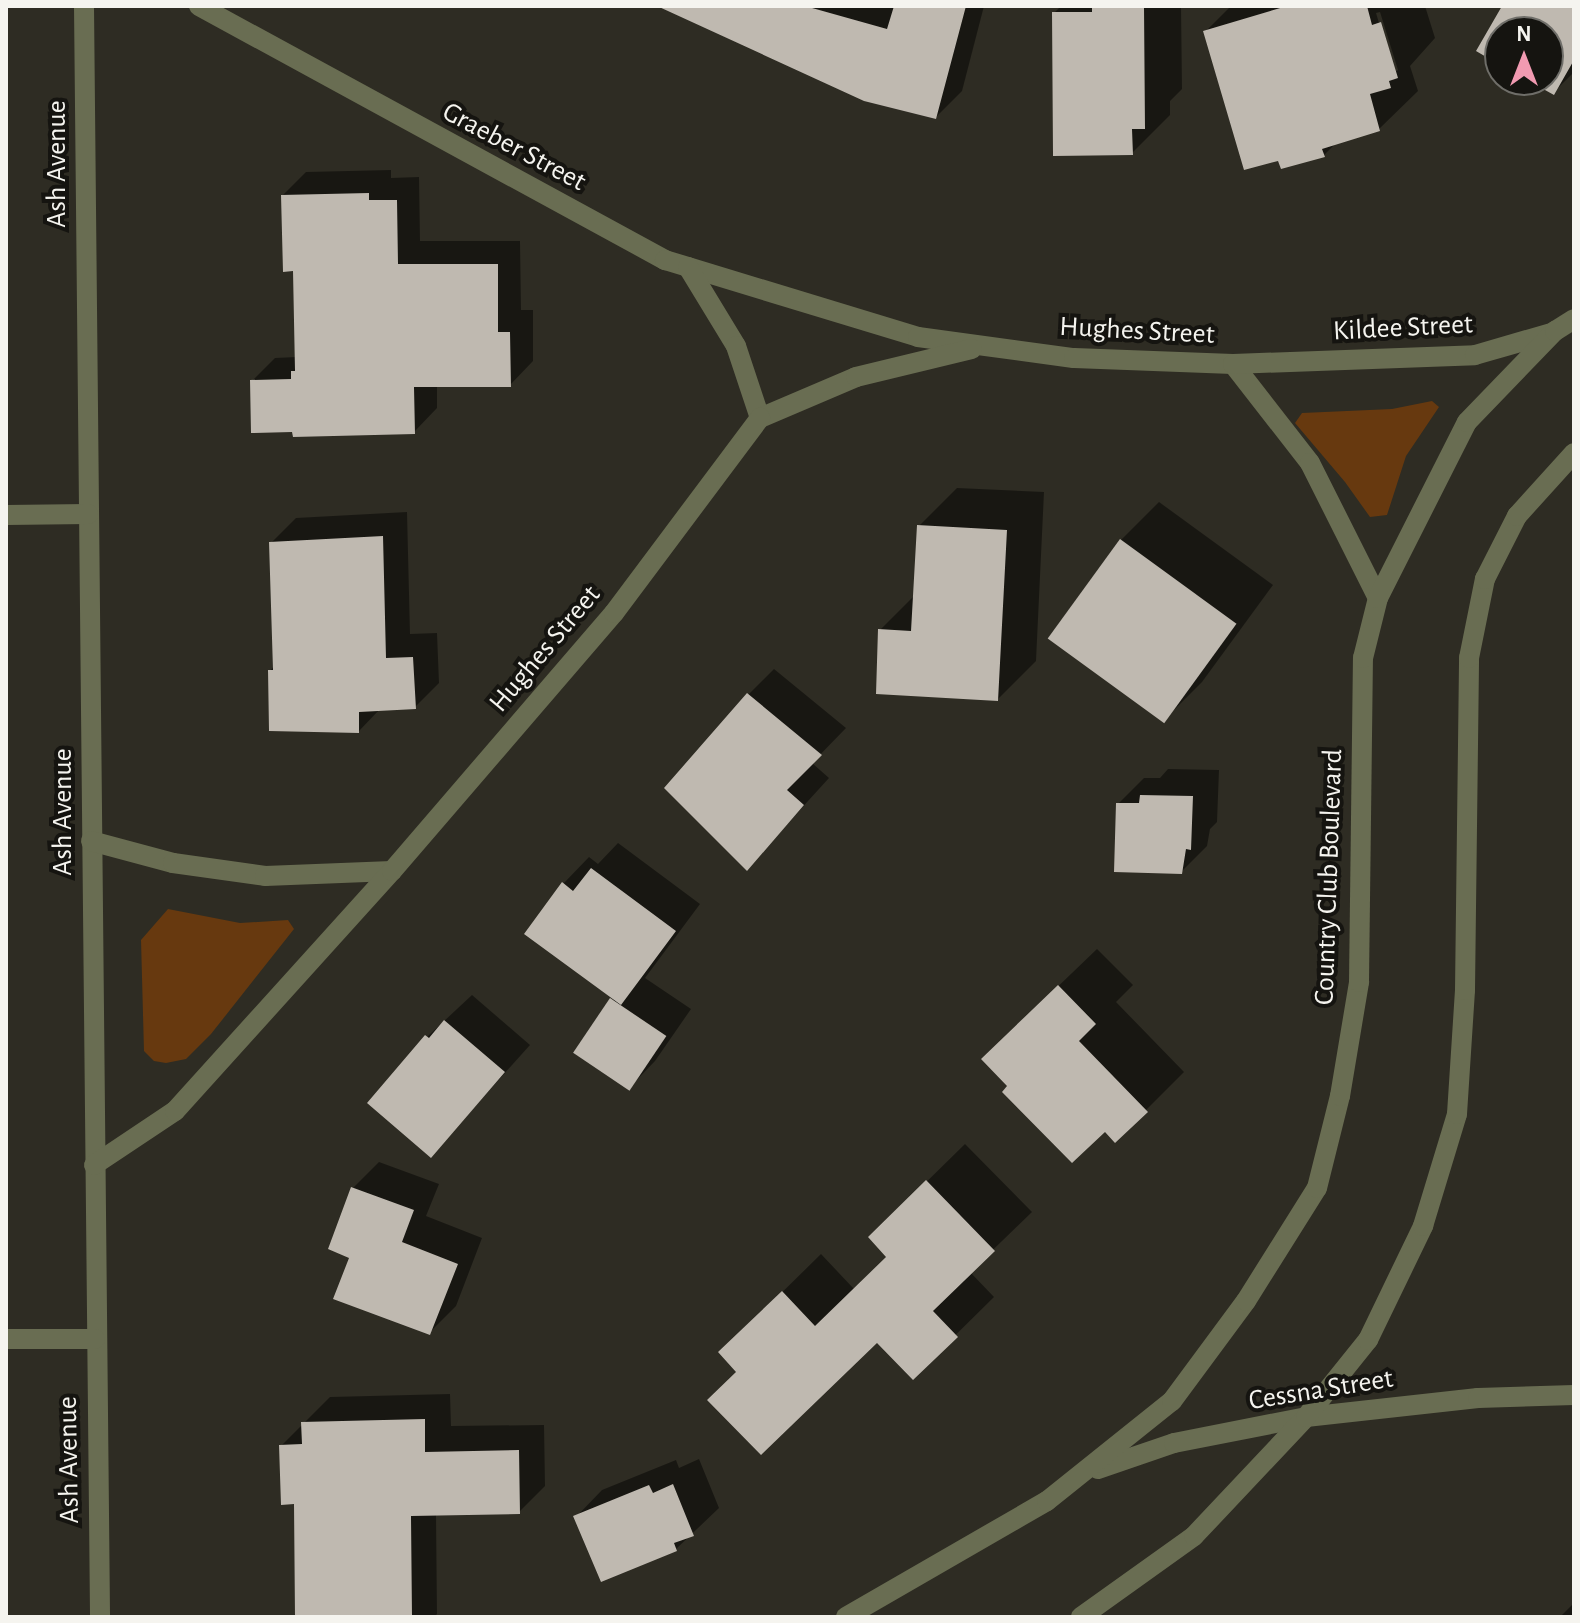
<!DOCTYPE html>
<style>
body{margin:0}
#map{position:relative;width:1580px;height:1623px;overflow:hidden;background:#2e2c23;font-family:"Alegreya Sans",sans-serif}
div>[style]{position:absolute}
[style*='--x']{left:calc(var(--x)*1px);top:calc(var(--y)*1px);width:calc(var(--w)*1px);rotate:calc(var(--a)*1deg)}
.green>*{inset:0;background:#67390f}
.shadow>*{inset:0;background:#0007}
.building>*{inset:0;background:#bfb9b0;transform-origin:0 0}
.minor>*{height:20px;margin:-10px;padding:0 10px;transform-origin:10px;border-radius:10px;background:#696d52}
span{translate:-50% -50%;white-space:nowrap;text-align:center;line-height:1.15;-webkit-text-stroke:8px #151410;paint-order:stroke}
.street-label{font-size:28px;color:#f5f4ef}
.frame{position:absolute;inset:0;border:8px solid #f5f4ef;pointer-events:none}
.north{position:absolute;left:1484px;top:16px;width:80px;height:80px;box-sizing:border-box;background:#151410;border:2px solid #6f6e69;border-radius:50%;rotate:0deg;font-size:22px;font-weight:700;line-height:32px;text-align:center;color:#f5f4ef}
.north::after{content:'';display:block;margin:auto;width:28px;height:36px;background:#f19ab1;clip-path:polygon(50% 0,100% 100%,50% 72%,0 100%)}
</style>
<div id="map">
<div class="green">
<i style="clip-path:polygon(1432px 401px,1439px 407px,1406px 456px,1387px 515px,1370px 517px,1345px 482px,1295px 423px,1302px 413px,1392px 409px)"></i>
<i style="clip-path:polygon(168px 909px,240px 923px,288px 920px,294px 929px,211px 1034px,186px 1059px,166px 1063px,154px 1061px,144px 1051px,141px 940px)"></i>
</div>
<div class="shadow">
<i style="clip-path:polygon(701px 6px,984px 6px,962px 91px,936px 117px)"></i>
<i style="clip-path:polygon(1061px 6px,1181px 6px,1182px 89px,1170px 101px,1170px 115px,1132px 153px,1054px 13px)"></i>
<i style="clip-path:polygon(evenodd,1231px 6px,1425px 6px,1435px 38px,1410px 66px,1418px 91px,1379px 129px,1337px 142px,1324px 155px,1206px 31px,1231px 6px,1380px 12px,1398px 70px,1394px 73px,1376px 13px,1380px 12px)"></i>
<i style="clip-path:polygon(1504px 6px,1574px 6px,1574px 72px,1553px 93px,1531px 80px,1548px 80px,1548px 32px,1500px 32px,1500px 62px,1479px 50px)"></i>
<i style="clip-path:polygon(391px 170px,391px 178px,419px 177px,420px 241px,520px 241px,521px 310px,533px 310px,533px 361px,510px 385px,437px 385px,437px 408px,414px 432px,252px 381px,275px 358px,297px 357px,295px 269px,283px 195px,306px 172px)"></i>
<i style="clip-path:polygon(957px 488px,1044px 492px,1036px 661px,998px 699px,880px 630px,915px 595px,919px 526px)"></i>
<i style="clip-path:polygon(1159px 502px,1273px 585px,1202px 682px,1164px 720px,1121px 540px)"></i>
<i style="clip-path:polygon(407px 512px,410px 634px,437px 633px,439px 683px,415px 707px,380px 709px,359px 731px,270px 671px,275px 665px,271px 543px,296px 518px)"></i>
<i style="clip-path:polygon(774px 669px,846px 728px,812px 763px,829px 778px,747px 868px,748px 695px)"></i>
<i style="clip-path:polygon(1168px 769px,1219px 770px,1217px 822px,1210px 829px,1207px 846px,1181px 872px,1118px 804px,1144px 778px,1160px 778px)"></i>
<i style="clip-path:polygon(618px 843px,700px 904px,645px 978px,691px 1009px,655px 1061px,629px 1088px,613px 997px,563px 884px,589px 857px,598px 864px)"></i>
<i style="clip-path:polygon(1097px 949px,1133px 985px,1116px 1002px,1184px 1072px,1146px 1110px,1105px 1129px,1010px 1086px,1022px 1021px)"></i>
<i style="clip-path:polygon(472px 995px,530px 1045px,431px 1155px,427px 1037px)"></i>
<i style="clip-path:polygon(965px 1144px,1032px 1212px,970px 1272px,994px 1297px,913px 1377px,877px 1340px,738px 1372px,759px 1315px,821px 1254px,854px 1289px,888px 1256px,909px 1199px)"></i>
<i style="clip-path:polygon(379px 1162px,439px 1184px,426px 1216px,482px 1238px,456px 1306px,430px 1332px,351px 1256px,353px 1188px)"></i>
<i style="clip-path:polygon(450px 1394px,451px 1426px,544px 1425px,545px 1486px,519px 1512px,436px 1514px,437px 1614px,434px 1617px,297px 1617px,296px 1502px,282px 1445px,330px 1397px)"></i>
<i style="clip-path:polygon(699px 1459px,719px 1508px,676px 1549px,576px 1517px,602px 1490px,676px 1460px,679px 1468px)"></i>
<i style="clip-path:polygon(1574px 1603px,1574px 1617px,1560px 1617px)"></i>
</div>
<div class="building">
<i style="clip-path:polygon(657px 6px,805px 6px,887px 29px,894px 6px,966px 6px,936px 119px,864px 101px)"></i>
<i style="clip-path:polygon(1092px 6px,1144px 6px,1145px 129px,1132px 129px,1133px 155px,1053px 156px,1052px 12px,1092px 12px)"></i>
<i style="clip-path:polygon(1287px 6px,1367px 6px,1372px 25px,1381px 22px,1398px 78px,1389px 81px,1391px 88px,1370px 94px,1380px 131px,1322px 149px,1325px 157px,1281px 169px,1278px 161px,1244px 170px,1203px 31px)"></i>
<i style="clip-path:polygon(1502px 6px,1574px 6px,1574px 60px,1554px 95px,1527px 80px,1548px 80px,1548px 32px,1500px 32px,1500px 65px,1476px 51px)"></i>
<i style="clip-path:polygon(369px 193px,369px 200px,397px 200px,398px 264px,498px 264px,498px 332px,510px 332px,511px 387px,414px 387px,415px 434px,293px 437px,292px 432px,251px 433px,250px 380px,291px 379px,291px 371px,295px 371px,293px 271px,283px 272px,281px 195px)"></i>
<i style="clip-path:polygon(917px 525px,1007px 530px,998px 701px,876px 694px,878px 629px,911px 631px)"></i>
<i style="clip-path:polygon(383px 536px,386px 658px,413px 657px,416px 709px,359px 712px,359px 733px,269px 731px,268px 670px,273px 670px,269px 542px)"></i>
<i style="left:1120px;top:539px;width:144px;height:123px;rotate:36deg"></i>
<i style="clip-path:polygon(747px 693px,822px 755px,787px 790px,804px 805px,747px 871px,664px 788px)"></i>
<i style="clip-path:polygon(1140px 795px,1193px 796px,1191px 850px,1186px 849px,1182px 874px,1114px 872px,1116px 803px,1139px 803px)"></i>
<i style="clip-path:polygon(591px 868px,676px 931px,621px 1005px,524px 934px,562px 882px,573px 891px)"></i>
<i style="clip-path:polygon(1058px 985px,1096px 1024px,1079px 1041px,1148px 1112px,1115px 1143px,1105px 1132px,1072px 1163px,1002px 1092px,1007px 1086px,981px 1059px)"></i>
<i style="left:610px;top:998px;width:68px;height:66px;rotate:34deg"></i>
<i style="clip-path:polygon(444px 1020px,505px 1072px,431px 1158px,367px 1103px,425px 1035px,429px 1038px)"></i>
<i style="clip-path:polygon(926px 1180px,995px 1251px,933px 1311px,958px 1337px,913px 1380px,877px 1343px,761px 1455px,707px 1400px,736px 1372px,718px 1352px,782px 1291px,815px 1326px,886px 1257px,868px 1237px)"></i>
<i style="clip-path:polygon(351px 1187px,414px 1210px,402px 1242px,458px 1264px,430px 1335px,333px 1299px,349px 1258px,328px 1249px)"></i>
<i style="clip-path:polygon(425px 1419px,425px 1452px,519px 1450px,520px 1514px,411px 1516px,412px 1617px,295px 1617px,294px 1504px,281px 1505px,279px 1445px,302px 1444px,301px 1422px)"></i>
<i style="clip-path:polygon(673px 1484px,694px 1536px,674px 1543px,677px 1551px,601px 1582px,573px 1516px,649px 1485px,653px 1493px)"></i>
</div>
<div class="minor">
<i style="--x:84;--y:6;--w:1611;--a:89.43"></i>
<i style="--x:199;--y:6;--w:531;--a:28.59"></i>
<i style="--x:665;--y:260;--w:264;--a:16.9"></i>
<i style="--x:918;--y:337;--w:157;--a:7.7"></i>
<i style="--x:1074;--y:358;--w:159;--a:2.2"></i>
<i style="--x:1233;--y:364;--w:125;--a:52.1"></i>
<i style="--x:1310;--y:463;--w:151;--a:63.3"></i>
<i style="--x:688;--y:267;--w:92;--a:58.7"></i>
<i style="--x:736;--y:346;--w:76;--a:71.6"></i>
<i style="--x:1233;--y:364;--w:242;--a:-2.1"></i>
<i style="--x:1475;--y:355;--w:79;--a:-16.1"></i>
<i style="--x:760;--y:418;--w:104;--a:-23.1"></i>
<i style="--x:856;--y:377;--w:119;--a:-13.6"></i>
<i style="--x:6;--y:515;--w:82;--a:-0.7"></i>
<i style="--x:91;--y:841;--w:85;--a:15"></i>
<i style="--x:173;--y:863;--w:93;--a:8"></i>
<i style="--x:265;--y:876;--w:127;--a:-2.3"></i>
<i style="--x:94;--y:1165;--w:97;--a:-33.7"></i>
<i style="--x:175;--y:1111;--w:324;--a:-47.9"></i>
<i style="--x:392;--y:871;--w:340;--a:-49.3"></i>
<i style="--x:614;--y:613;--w:244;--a:-53.2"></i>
<i style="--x:6;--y:1339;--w:89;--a:0"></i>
<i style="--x:1098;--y:1469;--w:80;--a:-18.9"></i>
<i style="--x:1174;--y:1443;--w:135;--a:-11.1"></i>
<i style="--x:1306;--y:1417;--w:173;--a:-6.3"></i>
<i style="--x:1478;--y:1398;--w:96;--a:-1.8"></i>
<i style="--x:846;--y:1617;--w:232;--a:-30"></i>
<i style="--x:1047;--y:1501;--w:160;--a:-38.7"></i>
<i style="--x:1172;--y:1401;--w:124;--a:-53.5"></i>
<i style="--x:1246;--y:1301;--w:133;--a:-57.9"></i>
<i style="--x:1317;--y:1188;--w:95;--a:-76"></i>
<i style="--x:1340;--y:1096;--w:116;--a:-80.5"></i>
<i style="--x:1359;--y:982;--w:324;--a:-89.3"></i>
<i style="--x:1363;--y:658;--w:62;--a:-76"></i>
<i style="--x:1378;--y:598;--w:197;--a:-63.2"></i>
<i style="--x:1467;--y:422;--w:127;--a:-46"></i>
<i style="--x:1555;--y:331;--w:22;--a:-32"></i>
<i style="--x:1081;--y:1617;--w:139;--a:-35.6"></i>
<i style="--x:1194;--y:1536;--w:163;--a:-46.7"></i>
<i style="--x:1306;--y:1417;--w:99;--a:-51.2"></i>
<i style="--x:1368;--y:1340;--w:127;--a:-64.2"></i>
<i style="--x:1423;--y:1226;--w:117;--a:-73.1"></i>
<i style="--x:1457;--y:1114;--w:124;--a:-86.3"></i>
<i style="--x:1465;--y:990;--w:332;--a:-89.3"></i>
<i style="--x:1469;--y:658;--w:81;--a:-78.6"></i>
<i style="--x:1485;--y:579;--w:71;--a:-63.1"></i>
<i style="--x:1517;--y:516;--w:85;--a:-47.9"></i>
</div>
<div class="street-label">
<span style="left:514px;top:147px;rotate:28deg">Graeber Street</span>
<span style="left:57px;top:164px;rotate:-90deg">Ash Avenue</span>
<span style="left:1403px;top:328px;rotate:-3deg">Kildee Street</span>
<span style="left:1137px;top:331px;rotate:3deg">Hughes Street</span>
<span style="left:545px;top:649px;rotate:-50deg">Hughes Street</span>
<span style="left:63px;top:812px;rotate:-90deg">Ash Avenue</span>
<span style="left:1329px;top:877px;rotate:-88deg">Country Club Boulevard</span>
<span style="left:1321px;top:1390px;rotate:-9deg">Cessna Street</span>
<span style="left:69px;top:1460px;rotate:-91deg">Ash Avenue</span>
</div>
<div class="frame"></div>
<div class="north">N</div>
</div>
